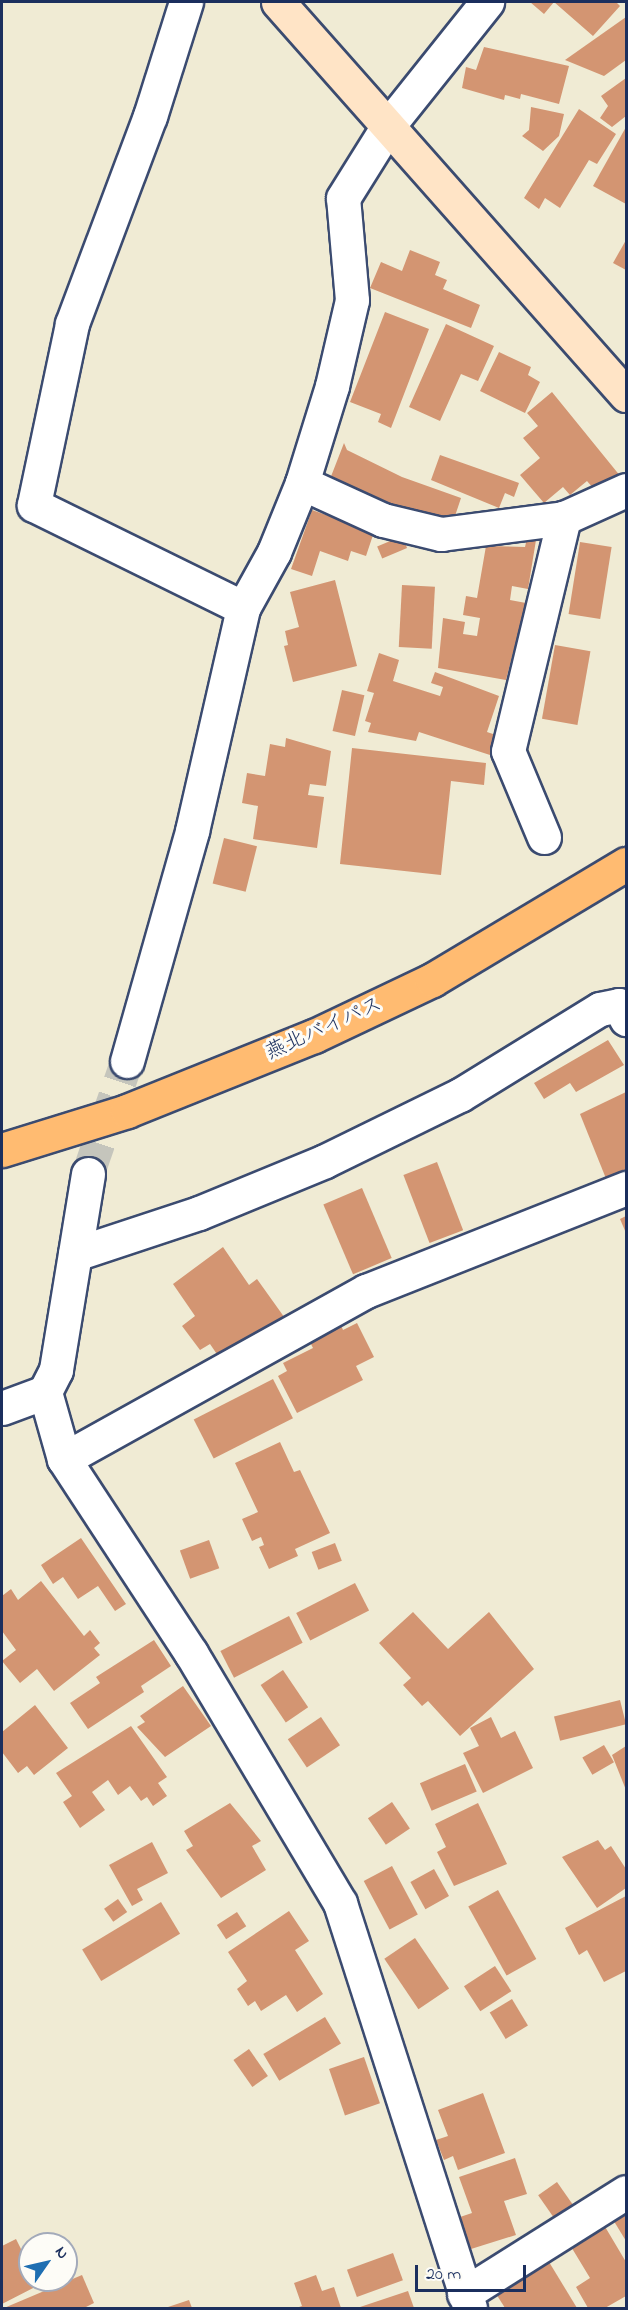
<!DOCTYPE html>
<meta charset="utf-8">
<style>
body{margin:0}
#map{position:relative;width:628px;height:2310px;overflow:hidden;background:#f0ebd4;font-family:"Indie Flower","Klee One",sans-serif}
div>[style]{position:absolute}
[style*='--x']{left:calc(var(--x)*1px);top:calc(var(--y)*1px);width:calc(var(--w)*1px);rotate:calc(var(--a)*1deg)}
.building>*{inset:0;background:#d39572;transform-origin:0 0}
.street-tunnel>*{height:33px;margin-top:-16.5px;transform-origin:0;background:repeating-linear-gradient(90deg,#c5c5bc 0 33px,transparent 0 49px)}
.roads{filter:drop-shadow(2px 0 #3b4b70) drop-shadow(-2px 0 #3b4b70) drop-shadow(0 2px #3b4b70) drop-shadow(0 -2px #3b4b70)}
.street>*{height:33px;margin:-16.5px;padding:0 16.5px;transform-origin:16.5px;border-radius:16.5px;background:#fff}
.secondary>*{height:33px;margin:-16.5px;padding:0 16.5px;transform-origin:16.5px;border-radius:16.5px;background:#ffe4c6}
.highway>*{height:33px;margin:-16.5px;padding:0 16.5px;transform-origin:16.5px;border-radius:16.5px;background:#ffbb71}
span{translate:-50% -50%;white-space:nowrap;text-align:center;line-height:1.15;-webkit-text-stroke:6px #fdfcf7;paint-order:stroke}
.street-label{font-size:21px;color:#1b2f5e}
.frame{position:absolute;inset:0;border:3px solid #1b2f5e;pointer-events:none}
.north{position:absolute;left:18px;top:2232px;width:60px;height:60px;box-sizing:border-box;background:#fdfcf7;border:2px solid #a3aaba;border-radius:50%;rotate:56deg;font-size:16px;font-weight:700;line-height:24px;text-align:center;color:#1b2f5e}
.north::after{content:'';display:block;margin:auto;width:21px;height:27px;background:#1f6fb2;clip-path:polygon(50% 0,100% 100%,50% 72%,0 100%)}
.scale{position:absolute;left:415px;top:2265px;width:111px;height:27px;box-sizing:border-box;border:3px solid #1b2f5e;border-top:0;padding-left:8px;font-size:18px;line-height:21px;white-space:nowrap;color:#1b2f5e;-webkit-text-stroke:4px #fdfcf7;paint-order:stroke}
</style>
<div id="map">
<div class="building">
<i style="clip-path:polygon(530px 2px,616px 2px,620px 6px,593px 36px,554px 2px,544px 14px)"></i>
<i style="clip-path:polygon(626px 17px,626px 60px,604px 76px,565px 60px)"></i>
<i style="clip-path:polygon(484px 47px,569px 66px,559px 104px,521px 94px,520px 99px,505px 95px,504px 100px,462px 88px,466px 67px,476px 70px)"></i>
<i style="clip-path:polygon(626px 78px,626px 116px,612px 127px,600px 118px,608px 106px,601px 96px)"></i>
<i style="clip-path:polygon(531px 107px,564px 114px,559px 136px,543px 151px,522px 136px,529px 130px)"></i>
<i style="clip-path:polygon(579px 109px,616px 134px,597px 164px,589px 160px,560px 208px,545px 198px,539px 209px,524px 198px)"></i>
<i style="clip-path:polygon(626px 127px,626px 204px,593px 186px)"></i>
<i style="clip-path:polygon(626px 240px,626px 270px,613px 263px)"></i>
<i style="clip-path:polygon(410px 250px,440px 262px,435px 275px,447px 280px,443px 289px,480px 305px,471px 328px,370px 288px,381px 262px,402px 271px)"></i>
<i style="clip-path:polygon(385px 312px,429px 329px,391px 428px,378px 422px,381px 414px,350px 402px)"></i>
<i style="clip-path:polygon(446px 324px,494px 346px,478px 381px,461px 374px,440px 421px,409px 407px)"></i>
<i style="clip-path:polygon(499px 352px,531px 367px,528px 375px,540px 382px,525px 413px,480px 391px)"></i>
<i style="clip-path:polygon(552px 392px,621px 477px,599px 495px,587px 481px,570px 495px,563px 487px,544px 503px,520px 475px,540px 458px,523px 438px,538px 426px,527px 413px)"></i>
<i style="clip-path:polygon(344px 443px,347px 450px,402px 477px,461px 498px,454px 519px,437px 515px,432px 522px,366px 503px,330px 479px)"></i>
<i style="clip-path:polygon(440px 455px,519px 483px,514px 497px,505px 493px,499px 508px,431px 480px)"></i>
<i style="clip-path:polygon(312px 510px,374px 532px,366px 556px,351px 551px,348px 561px,320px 551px,312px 576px,291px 569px)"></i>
<i style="left:402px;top:536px;width:13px;height:27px;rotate:67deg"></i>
<i style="clip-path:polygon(527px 538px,536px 540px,528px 589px,512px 586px,510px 600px,526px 603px,506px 680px,438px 668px,443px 618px,465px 622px,463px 634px,477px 636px,480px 618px,463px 615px,466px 596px,477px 598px,486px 546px,525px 547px)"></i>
<i style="left:580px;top:542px;width:32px;height:73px;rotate:9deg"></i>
<i style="clip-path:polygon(335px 580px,357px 666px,293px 682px,284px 646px,288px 645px,285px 631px,299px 627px,290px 592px)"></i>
<i style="left:402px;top:585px;width:33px;height:62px;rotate:3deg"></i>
<i style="left:555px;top:645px;width:36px;height:75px;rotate:10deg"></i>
<i style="clip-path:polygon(379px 653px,399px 660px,393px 681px,440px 696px,443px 687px,431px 683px,435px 672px,499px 696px,487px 732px,496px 735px,490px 755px,419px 732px,416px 741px,368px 732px,371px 723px,365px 721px,374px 693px,367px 691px)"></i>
<i style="left:342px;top:690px;width:23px;height:42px;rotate:13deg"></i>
<i style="clip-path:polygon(286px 738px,331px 751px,326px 786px,310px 784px,308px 795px,324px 797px,317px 848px,253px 839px,258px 806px,242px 803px,247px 773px,265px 776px,270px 744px,285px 747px)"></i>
<i style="clip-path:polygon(352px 748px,486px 763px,484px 785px,451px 781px,441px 875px,340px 864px)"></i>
<i style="left:224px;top:838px;width:34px;height:47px;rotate:14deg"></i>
<i style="clip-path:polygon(608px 1040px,624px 1065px,576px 1092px,570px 1083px,544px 1099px,534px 1083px)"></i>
<i style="clip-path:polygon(626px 1092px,626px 1178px,609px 1186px,580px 1114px)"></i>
<i style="left:437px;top:1162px;width:73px;height:36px;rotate:69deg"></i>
<i style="left:362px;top:1188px;width:76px;height:42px;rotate:67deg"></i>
<i style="clip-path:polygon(626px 1216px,626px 1233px,620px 1219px)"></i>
<i style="clip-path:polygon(223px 1247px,249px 1285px,257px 1279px,287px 1321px,225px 1366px,210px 1344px,200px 1350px,182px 1326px,195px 1316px,173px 1284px)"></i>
<i style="clip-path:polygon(340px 1323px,343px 1330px,357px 1323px,374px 1357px,356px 1366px,363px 1380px,297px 1413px,278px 1376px,287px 1371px,283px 1363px,313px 1348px,308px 1338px)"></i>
<i style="left:273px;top:1379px;width:44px;height:89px;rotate:63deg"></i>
<i style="clip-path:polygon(280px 1442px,294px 1472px,300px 1470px,330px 1533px,295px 1549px,298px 1556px,269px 1569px,259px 1547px,264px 1545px,261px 1537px,252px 1541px,242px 1519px,258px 1512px,235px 1463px)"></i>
<i style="clip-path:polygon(81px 1538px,126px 1604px,115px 1611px,98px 1586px,78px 1599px,63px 1577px,53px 1584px,41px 1565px)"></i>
<i style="left:209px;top:1540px;width:30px;height:31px;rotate:70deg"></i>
<i style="left:335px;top:1543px;width:19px;height:25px;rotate:69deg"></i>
<i style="clip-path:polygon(41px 1581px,84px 1636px,90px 1630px,100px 1643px,94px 1648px,100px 1655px,54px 1691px,37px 1669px,20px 1683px,2px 1661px,16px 1650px,2px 1631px,2px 1596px,11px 1589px,18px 1600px)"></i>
<i style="left:355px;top:1583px;width:31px;height:66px;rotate:63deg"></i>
<i style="clip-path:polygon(413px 1612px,448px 1649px,489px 1612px,534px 1669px,460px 1736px,428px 1701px,422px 1706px,403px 1685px,411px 1678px,379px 1643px)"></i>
<i style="left:289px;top:1616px;width:30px;height:77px;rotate:63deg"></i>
<i style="clip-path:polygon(154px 1640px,171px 1666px,141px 1686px,144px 1692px,88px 1729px,70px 1703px,100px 1683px,96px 1677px)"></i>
<i style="left:283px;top:1670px;width:45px;height:27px;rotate:56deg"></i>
<i style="clip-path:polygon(183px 1686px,211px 1726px,165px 1757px,137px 1727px,145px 1722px,140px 1716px)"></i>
<i style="left:620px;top:1700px;width:25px;height:68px;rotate:76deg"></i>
<i style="clip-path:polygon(35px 1705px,68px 1748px,34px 1775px,27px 1766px,18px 1773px,2px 1752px,2px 1732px)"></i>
<i style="left:321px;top:1717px;width:34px;height:40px;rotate:56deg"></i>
<i style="clip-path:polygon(491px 1717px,501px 1738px,515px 1731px,533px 1768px,483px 1793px,463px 1753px,479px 1746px,470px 1728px)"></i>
<i style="clip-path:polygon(131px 1726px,167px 1777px,158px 1783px,167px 1796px,153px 1806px,147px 1797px,141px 1801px,130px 1786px,118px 1795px,108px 1780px,92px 1792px,105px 1810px,80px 1828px,63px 1802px,72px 1796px,56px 1773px)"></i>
<i style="left:604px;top:1745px;width:20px;height:25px;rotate:60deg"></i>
<i style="clip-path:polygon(626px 1746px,626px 1790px,612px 1755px)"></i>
<i style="left:465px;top:1764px;width:30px;height:49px;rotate:67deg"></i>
<i style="left:392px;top:1802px;width:32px;height:29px;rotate:56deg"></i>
<i style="clip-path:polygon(230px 1803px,261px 1841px,252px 1846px,266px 1870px,221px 1898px,186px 1850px,193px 1846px,184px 1831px)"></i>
<i style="clip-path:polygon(478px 1803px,507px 1864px,454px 1886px,437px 1852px,446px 1847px,435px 1824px)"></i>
<i style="clip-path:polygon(598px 1840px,605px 1850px,611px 1846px,626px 1869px,626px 1888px,597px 1908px,562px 1857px)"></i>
<i style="clip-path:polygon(152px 1842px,168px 1873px,137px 1889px,143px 1900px,132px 1906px,109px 1865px)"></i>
<i style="left:392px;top:1866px;width:55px;height:32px;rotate:62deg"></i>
<i style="left:434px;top:1869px;width:31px;height:27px;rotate:61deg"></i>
<i style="left:498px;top:1890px;width:79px;height:34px;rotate:61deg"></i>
<i style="clip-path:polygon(626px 1896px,626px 1971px,604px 1982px,587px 1950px,579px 1955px,565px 1928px)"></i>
<i style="left:118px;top:1899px;width:16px;height:17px;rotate:55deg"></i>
<i style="left:161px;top:1902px;width:37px;height:92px;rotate:59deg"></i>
<i style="clip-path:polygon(289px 1911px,309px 1941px,295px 1950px,323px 1994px,297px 2012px,286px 1995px,261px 2011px,255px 2001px,248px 2006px,237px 1989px,247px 1981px,228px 1952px)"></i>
<i style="left:237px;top:1912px;width:17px;height:24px;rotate:57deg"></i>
<i style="left:415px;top:1938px;width:61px;height:37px;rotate:56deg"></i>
<i style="left:495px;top:1966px;width:30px;height:37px;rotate:57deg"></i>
<i style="left:512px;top:1999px;width:31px;height:26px;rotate:59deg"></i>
<i style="left:325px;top:2017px;width:31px;height:72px;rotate:59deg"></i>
<i style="left:249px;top:2049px;width:33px;height:19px;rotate:55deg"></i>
<i style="left:364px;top:2057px;width:49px;height:37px;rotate:71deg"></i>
<i style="clip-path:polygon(483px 2093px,505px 2153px,458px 2170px,453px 2156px,444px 2160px,436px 2140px,448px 2136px,438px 2110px)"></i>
<i style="clip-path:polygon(515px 2158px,527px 2194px,504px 2201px,516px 2235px,471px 2249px,460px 2217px,472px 2213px,459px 2177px)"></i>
<i style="left:557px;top:2182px;width:32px;height:23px;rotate:55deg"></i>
<i style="clip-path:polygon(626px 2209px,626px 2241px,612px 2218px)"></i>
<i style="clip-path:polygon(604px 2225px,626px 2262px,626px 2296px,605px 2308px,588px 2308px,576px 2287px,590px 2278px,570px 2245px)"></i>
<i style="clip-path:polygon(16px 2239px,30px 2267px,30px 2280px,39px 2285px,2px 2304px,2px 2246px)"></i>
<i style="left:393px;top:2253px;width:29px;height:49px;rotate:70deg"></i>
<i style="clip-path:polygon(546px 2257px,577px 2308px,505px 2308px,493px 2289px)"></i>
<i style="clip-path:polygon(82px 2275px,94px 2303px,84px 2308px,4px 2308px)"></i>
<i style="clip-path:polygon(316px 2275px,322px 2291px,334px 2287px,341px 2308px,296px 2308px,302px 2306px,294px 2283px)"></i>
<i style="clip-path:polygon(408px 2291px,414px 2308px,361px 2308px,360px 2307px)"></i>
<i style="clip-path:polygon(189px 2300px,192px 2308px,165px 2308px)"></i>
</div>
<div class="street-tunnel">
<i style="--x:88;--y:1174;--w:120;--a:-71"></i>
</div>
<div class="roads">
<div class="street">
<i style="--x:186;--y:2;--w:120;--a:107.5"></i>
<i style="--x:150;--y:116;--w:222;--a:110.6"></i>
<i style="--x:72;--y:324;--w:185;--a:101.9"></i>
<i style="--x:34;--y:505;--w:233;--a:26.2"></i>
<i style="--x:302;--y:483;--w:89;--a:24.6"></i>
<i style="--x:383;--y:520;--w:60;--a:13.6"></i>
<i style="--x:441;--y:534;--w:124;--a:-7.4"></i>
<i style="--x:564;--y:518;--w:68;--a:-24.3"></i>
<i style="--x:544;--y:837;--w:93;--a:-112.7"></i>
<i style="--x:508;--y:751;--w:240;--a:-76.5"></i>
<i style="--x:127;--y:1061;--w:239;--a:-74.2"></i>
<i style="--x:192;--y:831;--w:229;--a:-77.1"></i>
<i style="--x:243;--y:608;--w:64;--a:-61"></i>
<i style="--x:274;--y:552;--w:74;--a:-67.9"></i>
<i style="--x:302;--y:483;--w:102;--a:-72.8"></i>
<i style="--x:332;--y:386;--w:88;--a:-76.9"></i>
<i style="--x:352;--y:300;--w:102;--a:-95"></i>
<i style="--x:343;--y:198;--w:85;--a:-58"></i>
<i style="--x:388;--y:126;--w:159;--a:-51.4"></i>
<i style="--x:88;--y:1174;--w:199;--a:99.3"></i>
<i style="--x:56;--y:1370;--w:25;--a:117"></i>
<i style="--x:45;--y:1392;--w:70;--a:74.2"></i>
<i style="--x:64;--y:1459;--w:232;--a:56.8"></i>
<i style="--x:191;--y:1653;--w:291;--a:59.2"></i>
<i style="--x:340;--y:1903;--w:425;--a:72.2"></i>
<i style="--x:75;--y:1254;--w:131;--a:-18.3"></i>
<i style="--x:199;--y:1213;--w:136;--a:-22.4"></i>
<i style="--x:325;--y:1161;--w:150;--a:-26.1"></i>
<i style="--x:460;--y:1095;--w:164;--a:-31.6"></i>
<i style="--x:600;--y:1009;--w:19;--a:-12"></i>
<i style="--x:619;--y:1005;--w:16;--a:63"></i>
<i style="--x:2;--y:1408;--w:46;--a:-20.4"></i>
<i style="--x:64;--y:1459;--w:346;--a:-29.1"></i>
<i style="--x:366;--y:1291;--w:280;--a:-21.6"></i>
<i style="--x:464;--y:2294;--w:191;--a:-32.2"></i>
</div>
<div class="secondary">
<i style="--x:278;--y:2;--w:525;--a:48.48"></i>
</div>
<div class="highway">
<i style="--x:2;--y:1150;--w:131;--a:-17.3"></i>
<i style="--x:127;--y:1111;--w:201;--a:-21.9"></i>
<i style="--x:314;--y:1036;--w:131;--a:-25.4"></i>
<i style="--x:432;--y:980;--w:226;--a:-30.9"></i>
</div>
</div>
<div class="street-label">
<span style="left:324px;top:1029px;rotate:-24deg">燕北バイパス</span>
</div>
<div class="frame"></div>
<div class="north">N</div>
<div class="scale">20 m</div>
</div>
